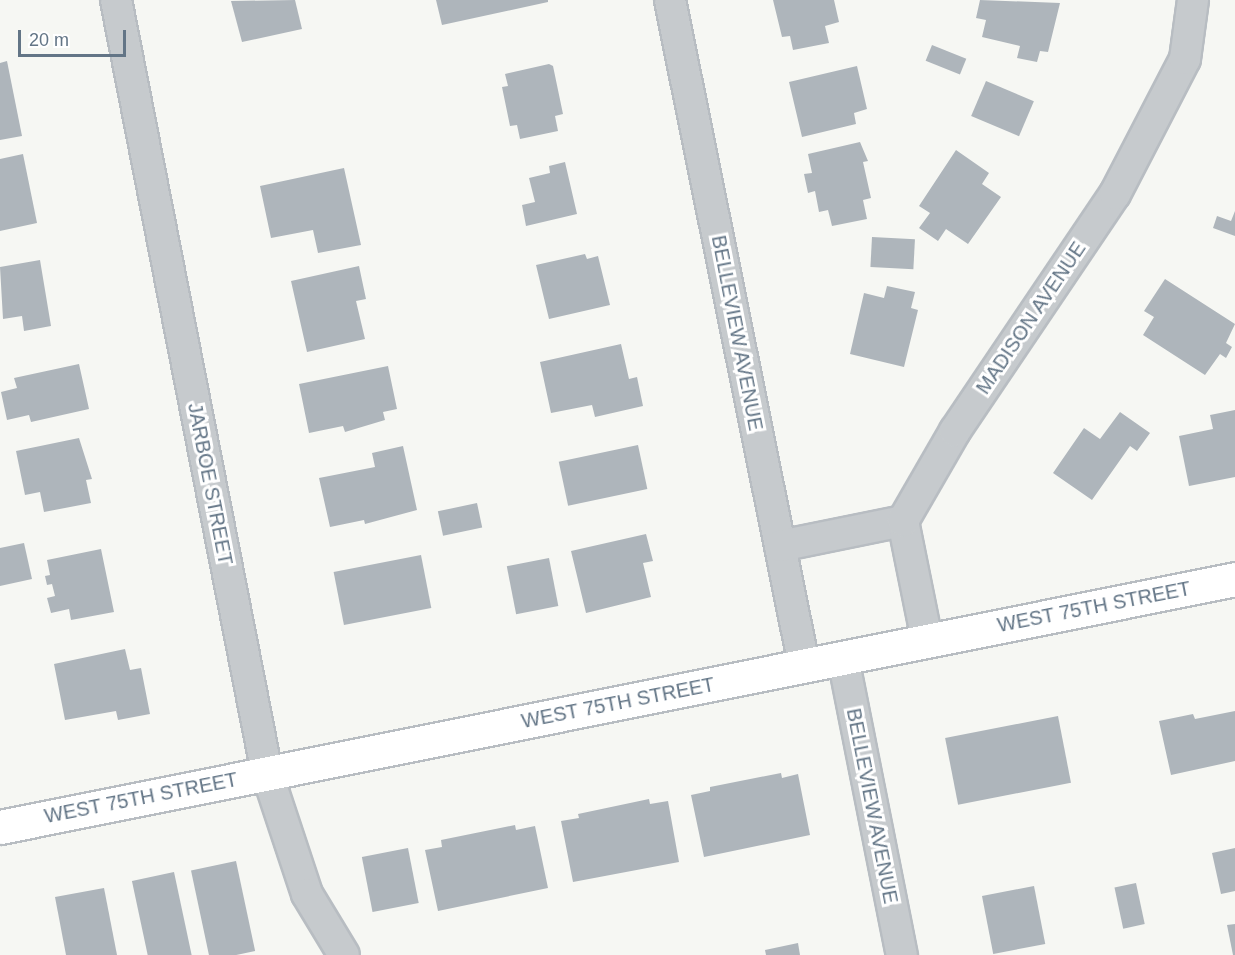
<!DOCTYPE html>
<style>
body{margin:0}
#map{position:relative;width:1235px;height:955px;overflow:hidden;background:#f6f7f3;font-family:Helvetica,sans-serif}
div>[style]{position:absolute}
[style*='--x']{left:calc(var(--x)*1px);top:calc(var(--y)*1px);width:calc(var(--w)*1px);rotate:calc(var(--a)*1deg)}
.building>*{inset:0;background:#aeb5bb;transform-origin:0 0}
.roads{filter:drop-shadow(2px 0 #b8bdc2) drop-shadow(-2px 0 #b8bdc2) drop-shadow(0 2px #b8bdc2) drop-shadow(0 -2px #b8bdc2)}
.minor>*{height:30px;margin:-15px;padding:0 15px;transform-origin:15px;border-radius:15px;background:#c6cacd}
.secondary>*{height:33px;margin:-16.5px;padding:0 16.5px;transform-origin:16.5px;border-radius:16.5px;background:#fff}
span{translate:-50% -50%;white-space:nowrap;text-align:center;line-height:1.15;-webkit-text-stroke:6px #fff;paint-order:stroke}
.street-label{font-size:20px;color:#637586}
.scale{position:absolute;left:18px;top:30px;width:108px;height:27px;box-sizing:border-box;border:3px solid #637586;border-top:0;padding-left:8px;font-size:18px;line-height:21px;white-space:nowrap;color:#637586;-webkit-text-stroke:4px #fff;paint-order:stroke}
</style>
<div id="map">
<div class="building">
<i style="clip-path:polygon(295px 0,302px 29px,242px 42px,231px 1px)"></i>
<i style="clip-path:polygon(436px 0,548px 0,548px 2px,442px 25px)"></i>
<i style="clip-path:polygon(773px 0,834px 0,839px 22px,825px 26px,829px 43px,793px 50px,790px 36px,782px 37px)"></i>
<i style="clip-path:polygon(980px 0,1060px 3px,1048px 52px,1040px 51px,1037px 62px,1017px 58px,1020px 46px,982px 37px,986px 20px,976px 18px)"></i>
<i style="left:932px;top:45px;width:37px;height:17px;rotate:22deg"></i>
<i style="clip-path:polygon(7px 61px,22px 136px,0 140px,0 63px)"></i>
<i style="clip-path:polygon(549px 64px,553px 66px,563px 114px,555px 116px,558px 131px,520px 139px,517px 125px,510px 126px,502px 87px,508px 86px,505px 74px)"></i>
<i style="clip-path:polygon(857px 66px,867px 109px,854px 113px,856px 124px,802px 137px,789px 82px)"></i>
<i style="left:986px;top:81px;width:52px;height:38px;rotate:23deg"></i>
<i style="clip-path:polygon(860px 142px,868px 161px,863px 162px,871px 198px,863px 200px,867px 219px,832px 226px,828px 210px,819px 212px,815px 191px,808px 193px,804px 174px,812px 173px,808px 154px)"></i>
<i style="clip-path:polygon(956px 150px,989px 173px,982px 184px,1001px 197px,968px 244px,946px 229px,938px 241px,919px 228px,930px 213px,919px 206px)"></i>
<i style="clip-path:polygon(23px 154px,37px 223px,0 231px,0 159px)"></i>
<i style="clip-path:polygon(565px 162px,577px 214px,526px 226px,522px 205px,535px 202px,529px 178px,550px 173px,549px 166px)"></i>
<i style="clip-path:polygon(344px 168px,361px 245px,318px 253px,313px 230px,271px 238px,260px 186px)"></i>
<i style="clip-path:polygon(1235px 211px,1235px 236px,1213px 228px,1217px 216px,1231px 221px)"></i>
<i style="left:872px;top:237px;width:43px;height:30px;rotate:3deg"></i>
<i style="clip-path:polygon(585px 254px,587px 259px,598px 256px,610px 305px,549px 319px,536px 265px)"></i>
<i style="clip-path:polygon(40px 260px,51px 326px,24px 331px,22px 316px,3px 319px,0 267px)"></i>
<i style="clip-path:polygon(359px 266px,366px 299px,356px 301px,365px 339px,307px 352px,291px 281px)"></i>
<i style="clip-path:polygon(1165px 279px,1235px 324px,1226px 343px,1232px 347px,1226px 358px,1220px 354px,1205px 375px,1143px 335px,1154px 317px,1144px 311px)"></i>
<i style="clip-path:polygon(887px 286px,915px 292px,911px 308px,918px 310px,904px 367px,850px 354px,864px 293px,884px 298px)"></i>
<i style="clip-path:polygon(621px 344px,629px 379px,637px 377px,643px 406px,595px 417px,592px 405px,551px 413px,540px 362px)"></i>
<i style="clip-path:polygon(79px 364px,89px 409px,31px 422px,29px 415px,7px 420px,1px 392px,17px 388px,14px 378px)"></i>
<i style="clip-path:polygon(388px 366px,397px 409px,383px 412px,385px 420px,345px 432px,343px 426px,309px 433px,299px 384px)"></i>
<i style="clip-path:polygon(1235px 410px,1235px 477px,1189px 486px,1179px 436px,1213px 429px,1210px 415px)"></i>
<i style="clip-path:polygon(1120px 412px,1150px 433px,1137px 451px,1130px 446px,1092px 500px,1053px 473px,1084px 428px,1100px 439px)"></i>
<i style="clip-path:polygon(79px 438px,92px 479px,86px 480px,91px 503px,44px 512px,40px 492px,25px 495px,16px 451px)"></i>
<i style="left:638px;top:445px;width:45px;height:81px;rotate:78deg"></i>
<i style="clip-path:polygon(403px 446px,417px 510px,365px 524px,364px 520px,330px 527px,319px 478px,375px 467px,372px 453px)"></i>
<i style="left:477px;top:503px;width:25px;height:40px;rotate:78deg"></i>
<i style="clip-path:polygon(646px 534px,653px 561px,643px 563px,651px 597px,586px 613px,571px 551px)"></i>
<i style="clip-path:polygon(24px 543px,32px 579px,0 586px,0 548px)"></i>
<i style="clip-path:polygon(101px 549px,114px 612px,71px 620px,69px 609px,51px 613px,47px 598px,55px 596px,52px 584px,47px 585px,45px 576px,50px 575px,47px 560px)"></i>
<i style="left:421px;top:555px;width:54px;height:89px;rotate:79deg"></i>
<i style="left:549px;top:558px;width:49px;height:43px;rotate:79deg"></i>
<i style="clip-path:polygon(125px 649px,130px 670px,141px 668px,150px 714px,118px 720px,116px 711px,65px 720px,54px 664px)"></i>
<i style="clip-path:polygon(1235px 711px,1235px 761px,1171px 775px,1159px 721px,1193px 714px,1195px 719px)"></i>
<i style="left:1058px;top:716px;width:68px;height:115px;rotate:79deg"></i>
<i style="clip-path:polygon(781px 773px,782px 778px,798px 774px,810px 835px,704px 857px,691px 795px,710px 791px,710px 787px)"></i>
<i style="clip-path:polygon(649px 799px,650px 804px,668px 801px,679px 862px,573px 882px,561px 821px,579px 818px,578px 814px)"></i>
<i style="clip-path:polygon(515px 825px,516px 830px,535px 826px,548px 888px,438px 911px,425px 850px,442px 847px,441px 840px)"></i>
<i style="left:408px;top:848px;width:56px;height:47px;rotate:79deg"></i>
<i style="clip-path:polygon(1235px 848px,1235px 891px,1221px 894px,1212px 853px)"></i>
<i style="left:236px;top:861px;width:92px;height:46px;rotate:78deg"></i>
<i style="left:174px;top:872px;width:85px;height:43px;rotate:78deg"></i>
<i style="left:1136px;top:883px;width:42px;height:22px;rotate:78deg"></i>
<i style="left:1034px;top:886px;width:59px;height:53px;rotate:79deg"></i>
<i style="clip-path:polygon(104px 888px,117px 955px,66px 955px,55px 897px)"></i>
<i style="clip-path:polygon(1235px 924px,1235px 955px,1233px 955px,1227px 925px)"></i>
<i style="clip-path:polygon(798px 943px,800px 955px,766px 955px,765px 950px)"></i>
</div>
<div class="roads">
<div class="minor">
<i style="--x:116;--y:0;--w:788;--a:78.95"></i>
<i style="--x:267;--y:773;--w:127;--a:71.7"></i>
<i style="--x:307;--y:894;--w:71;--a:58.8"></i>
<i style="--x:670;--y:0;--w:678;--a:78.61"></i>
<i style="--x:780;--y:546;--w:126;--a:-11.5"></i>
<i style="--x:927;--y:640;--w:121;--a:-101.4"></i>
<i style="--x:903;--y:521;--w:104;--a:-60"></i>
<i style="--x:955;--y:431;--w:286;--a:-56"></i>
<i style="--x:1115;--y:194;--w:152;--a:-62.6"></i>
<i style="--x:1185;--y:59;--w:60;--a:-82.3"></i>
<i style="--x:843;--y:658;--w:303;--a:78.8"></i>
</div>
<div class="secondary">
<i style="--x:0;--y:827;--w:1260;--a:-11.35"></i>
</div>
</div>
<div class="street-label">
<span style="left:1031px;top:318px;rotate:-56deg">MADISON AVENUE</span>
<span style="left:737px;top:333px;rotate:79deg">BELLEVIEW AVENUE</span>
<span style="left:210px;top:484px;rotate:79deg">JARBOE STREET</span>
<span style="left:1094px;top:607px;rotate:-11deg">WEST 75TH STREET</span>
<span style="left:618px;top:703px;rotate:-11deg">WEST 75TH STREET</span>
<span style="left:141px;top:798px;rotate:-11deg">WEST 75TH STREET</span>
<span style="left:872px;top:806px;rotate:79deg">BELLEVIEW AVENUE</span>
</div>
<div class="scale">20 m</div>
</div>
